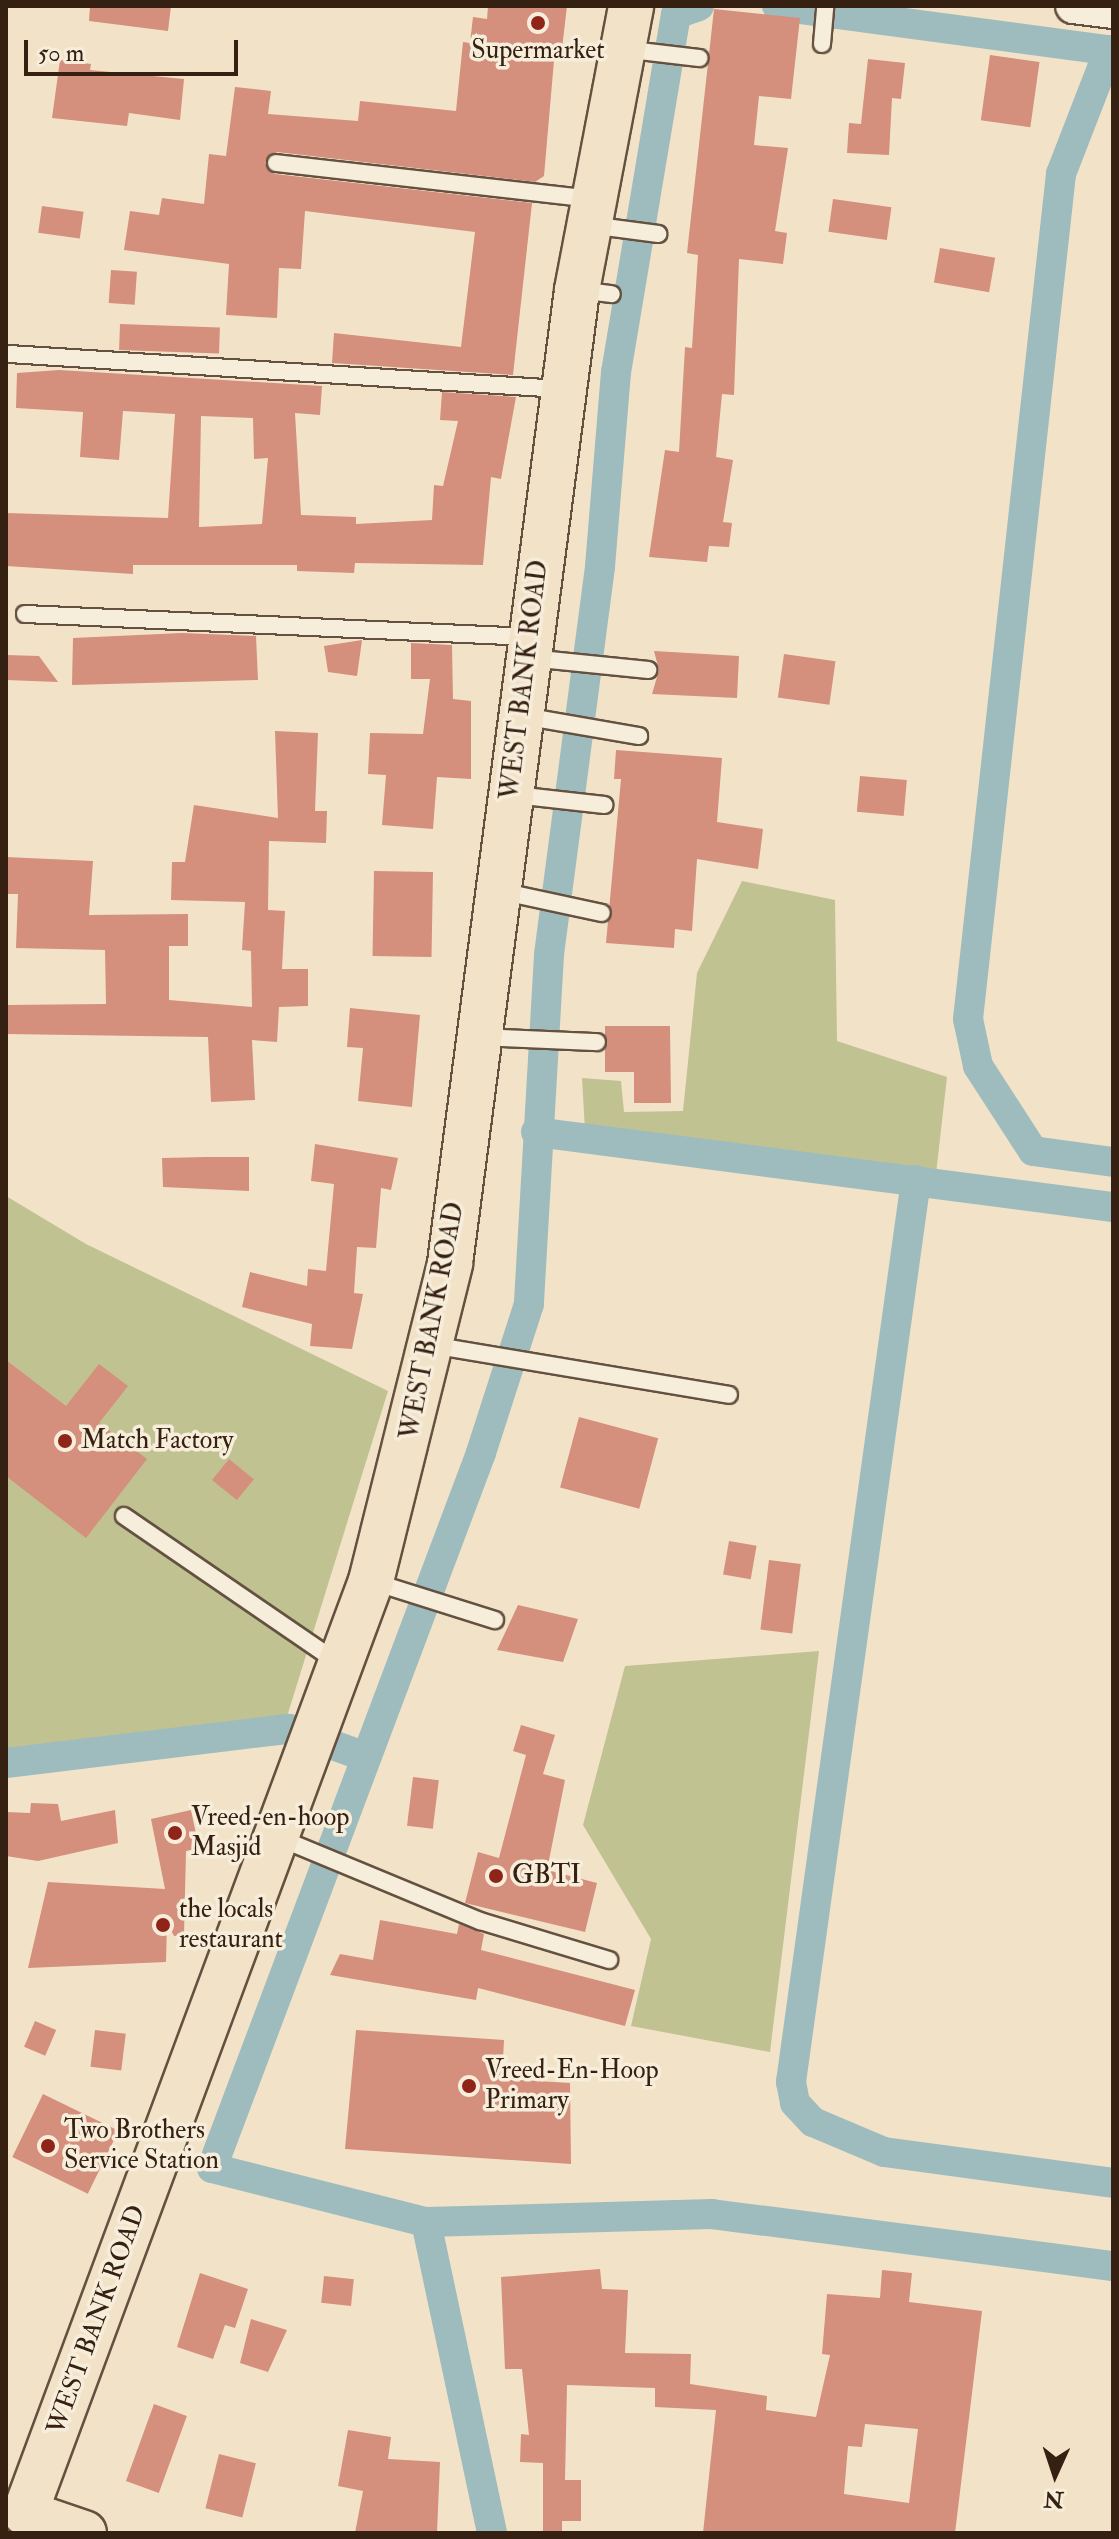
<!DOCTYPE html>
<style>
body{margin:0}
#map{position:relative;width:1119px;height:2539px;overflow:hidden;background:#f2e3c8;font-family:"IM FELL Double Pica",serif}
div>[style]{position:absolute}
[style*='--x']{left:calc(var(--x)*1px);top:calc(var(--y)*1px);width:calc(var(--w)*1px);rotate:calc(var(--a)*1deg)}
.green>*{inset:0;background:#c0c292}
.canal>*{height:30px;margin:-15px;padding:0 15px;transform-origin:15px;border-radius:15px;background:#9ebcbe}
.building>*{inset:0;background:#d48f7d;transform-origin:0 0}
.roads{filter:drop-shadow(2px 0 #645140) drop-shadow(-2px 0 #645140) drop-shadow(0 2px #645140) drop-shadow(0 -2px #645140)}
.lane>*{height:16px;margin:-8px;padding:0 8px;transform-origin:8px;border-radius:8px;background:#f7eddb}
.street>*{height:34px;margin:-17px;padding:0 17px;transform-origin:17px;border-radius:17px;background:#f7eddb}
.primary>*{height:44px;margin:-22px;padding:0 22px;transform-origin:22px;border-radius:22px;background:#f2e3c8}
.dots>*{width:22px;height:22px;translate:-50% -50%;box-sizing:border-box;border:4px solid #f7eddb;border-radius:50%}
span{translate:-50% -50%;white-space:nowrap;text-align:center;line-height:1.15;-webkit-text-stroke:7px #f7eddb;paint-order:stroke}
.poi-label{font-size:26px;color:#352012}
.left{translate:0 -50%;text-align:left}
.street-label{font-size:26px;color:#352012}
.frame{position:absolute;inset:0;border:8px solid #352012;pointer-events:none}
.north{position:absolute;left:1015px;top:2435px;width:80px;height:80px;-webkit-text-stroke:6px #f7eddb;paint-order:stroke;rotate:183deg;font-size:22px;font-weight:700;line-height:32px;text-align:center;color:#352012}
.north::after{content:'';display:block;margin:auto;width:28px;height:36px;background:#352012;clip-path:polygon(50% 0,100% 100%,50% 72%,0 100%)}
.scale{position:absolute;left:24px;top:40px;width:214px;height:36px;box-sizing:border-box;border:4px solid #352012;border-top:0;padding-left:10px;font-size:24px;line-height:28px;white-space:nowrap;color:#352012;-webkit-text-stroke:6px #f7eddb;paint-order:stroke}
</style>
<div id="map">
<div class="green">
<i style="clip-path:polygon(742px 881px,835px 900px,837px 1041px,947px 1077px,935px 1183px,585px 1131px,582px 1078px,621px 1081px,624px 1112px,683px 1111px,697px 973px)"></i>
<i style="clip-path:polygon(6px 1196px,86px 1244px,388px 1391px,285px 1723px,6px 1752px)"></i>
<i style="clip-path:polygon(819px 1651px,770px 2052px,631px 2026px,651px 1939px,583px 1825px,625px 1666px)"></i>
</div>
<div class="canal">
<i style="--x:699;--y:6;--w:24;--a:161"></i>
<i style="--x:676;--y:14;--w:363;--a:99.5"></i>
<i style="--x:616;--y:372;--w:196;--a:94.7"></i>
<i style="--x:600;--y:567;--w:391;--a:97.5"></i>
<i style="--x:549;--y:955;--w:350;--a:93.3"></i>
<i style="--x:529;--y:1304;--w:157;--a:107.9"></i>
<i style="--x:481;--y:1453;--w:764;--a:110.62"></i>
<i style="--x:212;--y:2168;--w:221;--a:14.2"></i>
<i style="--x:426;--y:2222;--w:286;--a:-1.6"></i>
<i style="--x:712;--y:2214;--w:404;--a:7.4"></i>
<i style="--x:777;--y:6;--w:339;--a:7.6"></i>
<i style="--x:1109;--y:50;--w:133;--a:111.2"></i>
<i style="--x:1061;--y:174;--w:850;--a:96.28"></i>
<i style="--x:968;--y:1019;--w:48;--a:78"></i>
<i style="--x:978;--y:1066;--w:101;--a:57.1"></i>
<i style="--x:1033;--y:1151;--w:81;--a:7.8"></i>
<i style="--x:536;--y:1132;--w:582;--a:7.41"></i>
<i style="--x:916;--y:1180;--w:911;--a:97.89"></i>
<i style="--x:791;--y:2082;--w:21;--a:79"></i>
<i style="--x:795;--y:2103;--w:26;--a:47"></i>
<i style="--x:813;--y:2122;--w:77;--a:22.9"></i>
<i style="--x:884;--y:2152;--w:231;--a:7.7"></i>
<i style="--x:6;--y:1763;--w:285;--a:-6.9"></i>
<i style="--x:289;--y:1729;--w:82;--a:20"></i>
<i style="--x:426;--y:2222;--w:318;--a:78"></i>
</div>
<div class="building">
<i style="clip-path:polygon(90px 6px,171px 6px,168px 31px,89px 21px)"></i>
<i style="clip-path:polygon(488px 6px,567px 6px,562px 49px,555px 49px,544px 176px,535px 182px,277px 152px,265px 163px,275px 174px,532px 203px,513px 375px,332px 363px,334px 333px,461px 347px,475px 232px,305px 211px,301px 269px,279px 268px,277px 318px,226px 315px,229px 264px,124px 250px,130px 211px,159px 215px,162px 198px,204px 204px,209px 154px,226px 156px,235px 87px,271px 91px,268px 114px,358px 121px,360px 101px,456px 111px,463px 42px,470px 43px,473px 17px,487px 19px)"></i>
<i style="clip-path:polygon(714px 9px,800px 18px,791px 99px,759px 96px,754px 145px,788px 148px,775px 231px,787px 233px,783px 264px,739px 259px,734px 395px,722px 394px,716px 457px,733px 460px,723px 522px,732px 523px,729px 547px,709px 546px,707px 562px,649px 557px,665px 450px,679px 452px,685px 347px,692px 348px,698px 255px,687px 253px)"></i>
<i style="left:990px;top:55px;width:50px;height:66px;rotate:8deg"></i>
<i style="clip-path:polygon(868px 59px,905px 63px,901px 99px,892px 98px,889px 155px,847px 153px,849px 123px,861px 124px)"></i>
<i style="clip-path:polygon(60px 60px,91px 64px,90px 70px,184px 79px,180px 120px,129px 113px,127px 126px,52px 118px)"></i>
<i style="left:833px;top:199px;width:59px;height:33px;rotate:8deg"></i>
<i style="left:42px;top:206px;width:42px;height:27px;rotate:8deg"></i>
<i style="left:940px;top:248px;width:56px;height:35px;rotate:10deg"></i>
<i style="left:111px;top:270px;width:26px;height:33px;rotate:4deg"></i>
<i style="left:120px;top:324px;width:100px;height:26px;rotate:2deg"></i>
<i style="clip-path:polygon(evenodd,59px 370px,322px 386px,320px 415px,295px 413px,301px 515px,356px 517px,356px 524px,432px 520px,434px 485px,443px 486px,458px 421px,440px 420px,442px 392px,516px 397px,501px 479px,491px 477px,483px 565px,355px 563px,354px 573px,297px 571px,297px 565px,133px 565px,133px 574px,6px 566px,6px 513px,168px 518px,175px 414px,123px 411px,119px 460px,80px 457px,83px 412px,16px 408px,17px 373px,59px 370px,201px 416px,253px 418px,254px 459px,268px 458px,262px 524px,199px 527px,201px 416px)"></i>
<i style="clip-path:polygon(182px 633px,256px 636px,258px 680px,72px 685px,73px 638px)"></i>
<i style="clip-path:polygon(362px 640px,357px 676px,328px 672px,324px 646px)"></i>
<i style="clip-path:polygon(411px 643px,452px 645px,453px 699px,471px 701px,471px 779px,437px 777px,433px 829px,382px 825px,386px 775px,368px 774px,370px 733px,423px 734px,430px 679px,411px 679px)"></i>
<i style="clip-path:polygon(654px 651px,739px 656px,737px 698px,652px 694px,659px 670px)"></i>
<i style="left:784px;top:654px;width:52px;height:44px;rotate:8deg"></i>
<i style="clip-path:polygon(6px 655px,39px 656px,58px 682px,6px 680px)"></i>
<i style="clip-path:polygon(275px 731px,318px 733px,315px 811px,327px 811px,326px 843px,269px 841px,268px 910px,285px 911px,282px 969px,308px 969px,308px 1006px,279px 1007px,277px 1042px,252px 1040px,255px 1100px,211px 1102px,208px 1037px,6px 1034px,6px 1005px,106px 1004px,105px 950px,16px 948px,18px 894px,6px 894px,6px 857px,93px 861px,89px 915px,188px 914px,188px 946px,169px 946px,169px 1000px,252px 1007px,251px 951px,242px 950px,245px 902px,171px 900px,172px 862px,185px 862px,194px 805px,278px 818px)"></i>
<i style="clip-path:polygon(616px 750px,722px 758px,717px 822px,763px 829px,758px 869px,697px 859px,692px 931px,675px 929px,674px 948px,606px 943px,621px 779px,614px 779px)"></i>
<i style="left:860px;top:776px;width:47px;height:36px;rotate:5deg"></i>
<i style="left:374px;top:871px;width:59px;height:85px;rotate:1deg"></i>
<i style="clip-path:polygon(350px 1008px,420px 1015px,412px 1107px,358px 1101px,363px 1048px,347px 1047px)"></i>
<i style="clip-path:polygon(605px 1026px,670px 1026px,671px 1103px,634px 1103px,634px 1072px,605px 1072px)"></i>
<i style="clip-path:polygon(315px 1144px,398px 1158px,391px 1190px,381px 1188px,376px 1248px,357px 1247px,354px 1293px,363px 1294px,352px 1349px,310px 1346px,312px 1324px,242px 1307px,250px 1272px,307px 1286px,308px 1269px,326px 1271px,334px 1184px,311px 1181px)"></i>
<i style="clip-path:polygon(206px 1157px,249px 1157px,249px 1191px,163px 1187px,162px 1158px)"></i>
<i style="clip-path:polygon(6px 1360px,66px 1406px,99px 1364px,128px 1386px,99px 1423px,147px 1459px,86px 1538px,6px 1476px)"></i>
<i style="left:579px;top:1417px;width:82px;height:73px;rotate:15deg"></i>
<i style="left:229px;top:1459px;width:32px;height:27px;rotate:39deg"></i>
<i style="left:729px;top:1541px;width:28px;height:34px;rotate:10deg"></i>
<i style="left:769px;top:1560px;width:32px;height:70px;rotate:7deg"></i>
<i style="clip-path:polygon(518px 1605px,578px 1619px,563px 1662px,497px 1650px)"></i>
<i style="clip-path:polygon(521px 1725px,555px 1735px,543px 1774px,565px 1780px,547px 1870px,597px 1883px,585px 1932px,465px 1903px,478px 1852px,499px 1858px,526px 1755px,513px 1751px)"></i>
<i style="left:413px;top:1777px;width:26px;height:49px;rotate:7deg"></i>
<i style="clip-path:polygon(31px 1803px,58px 1804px,61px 1821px,115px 1810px,118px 1843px,38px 1861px,6px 1856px,6px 1812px,30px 1813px)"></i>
<i style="clip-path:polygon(191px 1810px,199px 1848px,186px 1851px,184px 1935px,174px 1936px,167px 1922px,166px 1962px,28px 1968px,48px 1882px,165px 1889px,151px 1819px)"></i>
<i style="clip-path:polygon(380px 1920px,457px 1934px,459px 1924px,484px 1934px,481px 1950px,635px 1990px,625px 2026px,478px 1988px,476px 2000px,330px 1975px,340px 1954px,373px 1960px)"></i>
<i style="left:35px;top:2021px;width:23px;height:28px;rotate:23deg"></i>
<i style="left:95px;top:2030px;width:31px;height:37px;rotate:7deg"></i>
<i style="clip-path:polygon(356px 2030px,504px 2040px,502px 2079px,570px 2083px,571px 2164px,345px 2149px)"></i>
<i style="left:43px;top:2094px;width:84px;height:70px;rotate:26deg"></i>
<i style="clip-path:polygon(evenodd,600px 2269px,602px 2289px,628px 2290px,625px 2353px,691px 2354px,690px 2384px,767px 2396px,766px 2410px,816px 2417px,830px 2355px,822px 2354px,827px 2294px,880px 2298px,882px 2270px,912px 2273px,909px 2302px,982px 2311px,955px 2533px,703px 2533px,716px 2410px,655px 2407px,655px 2388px,567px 2385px,565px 2480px,581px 2480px,581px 2521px,562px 2521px,562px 2533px,543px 2533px,543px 2463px,520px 2462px,521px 2434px,529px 2435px,522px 2369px,505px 2369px,501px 2277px,600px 2269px,865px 2424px,918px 2429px,909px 2503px,844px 2494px,848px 2446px,862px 2447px,865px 2424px)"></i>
<i style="clip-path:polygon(200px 2273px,248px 2289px,235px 2328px,225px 2325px,213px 2359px,177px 2347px)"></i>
<i style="left:324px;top:2276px;width:30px;height:27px;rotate:6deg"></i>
<i style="clip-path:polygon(251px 2319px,287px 2330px,268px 2372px,240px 2363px)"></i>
<i style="left:154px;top:2404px;width:35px;height:82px;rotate:20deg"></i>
<i style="clip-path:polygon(348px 2430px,391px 2437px,388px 2459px,440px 2462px,437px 2533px,355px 2533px,363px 2491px,338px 2486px)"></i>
<i style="left:219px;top:2454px;width:38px;height:56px;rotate:14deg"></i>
</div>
<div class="roads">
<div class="lane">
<i style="--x:822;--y:44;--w:38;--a:-85"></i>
<i style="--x:622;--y:49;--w:78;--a:6.7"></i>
<i style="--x:276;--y:163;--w:317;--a:6.5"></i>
<i style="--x:590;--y:225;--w:69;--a:7.5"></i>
<i style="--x:578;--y:290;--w:34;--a:7"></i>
<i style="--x:9;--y:354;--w:553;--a:3.63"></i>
<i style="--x:25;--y:614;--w:505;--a:2.61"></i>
<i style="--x:530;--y:658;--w:119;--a:5.8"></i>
<i style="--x:523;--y:716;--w:118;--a:9.8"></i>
<i style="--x:515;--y:795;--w:90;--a:6.4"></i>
<i style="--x:500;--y:891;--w:104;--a:12.2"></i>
<i style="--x:481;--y:1037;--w:116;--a:2.5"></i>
<i style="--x:431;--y:1345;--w:302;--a:9.5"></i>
<i style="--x:124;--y:1516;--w:258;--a:34.4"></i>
<i style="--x:371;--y:1581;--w:130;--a:17.5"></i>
<i style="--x:277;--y:1837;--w:220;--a:22.5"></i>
<i style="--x:480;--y:1921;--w:135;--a:16.8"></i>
</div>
<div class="street">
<i style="--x:1073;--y:6;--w:40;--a:7.1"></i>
</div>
<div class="primary">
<i style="--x:84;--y:2533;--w:62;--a:-161.3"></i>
<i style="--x:25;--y:2513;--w:994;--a:-69.63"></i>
<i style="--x:371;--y:1581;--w:328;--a:-76"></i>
<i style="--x:450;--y:1263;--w:981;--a:-82.56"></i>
<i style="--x:577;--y:290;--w:289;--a:-79.2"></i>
</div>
</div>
<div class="dots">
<i style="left:538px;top:23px;background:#8f2418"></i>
<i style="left:65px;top:1441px;background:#8f2418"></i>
<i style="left:175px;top:1833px;background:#8f2418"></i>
<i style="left:496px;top:1876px;background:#8f2418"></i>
<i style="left:163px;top:1925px;background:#8f2418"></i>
<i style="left:469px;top:2086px;background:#8f2418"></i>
<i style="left:48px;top:2146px;background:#8f2418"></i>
</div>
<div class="poi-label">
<span style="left:538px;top:51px">Supermarket</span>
<span class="left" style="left:81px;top:1441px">Match Factory</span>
<span class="left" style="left:191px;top:1833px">Vreed-en-hoop<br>Masjid</span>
<span class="left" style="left:512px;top:1876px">GBTI</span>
<span class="left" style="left:179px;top:1925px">the locals<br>restaurant</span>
<span class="left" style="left:485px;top:2086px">Vreed-En-Hoop<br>Primary</span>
<span class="left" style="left:64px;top:2146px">Two Brothers<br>Service Station</span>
</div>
<div class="street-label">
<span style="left:525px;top:680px;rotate:-83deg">WEST BANK ROAD</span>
<span style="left:433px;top:1321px;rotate:-79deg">WEST BANK ROAD</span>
<span style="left:97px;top:2320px;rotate:-70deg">WEST BANK ROAD</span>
</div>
<div class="frame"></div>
<div class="north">N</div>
<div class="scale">50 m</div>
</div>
